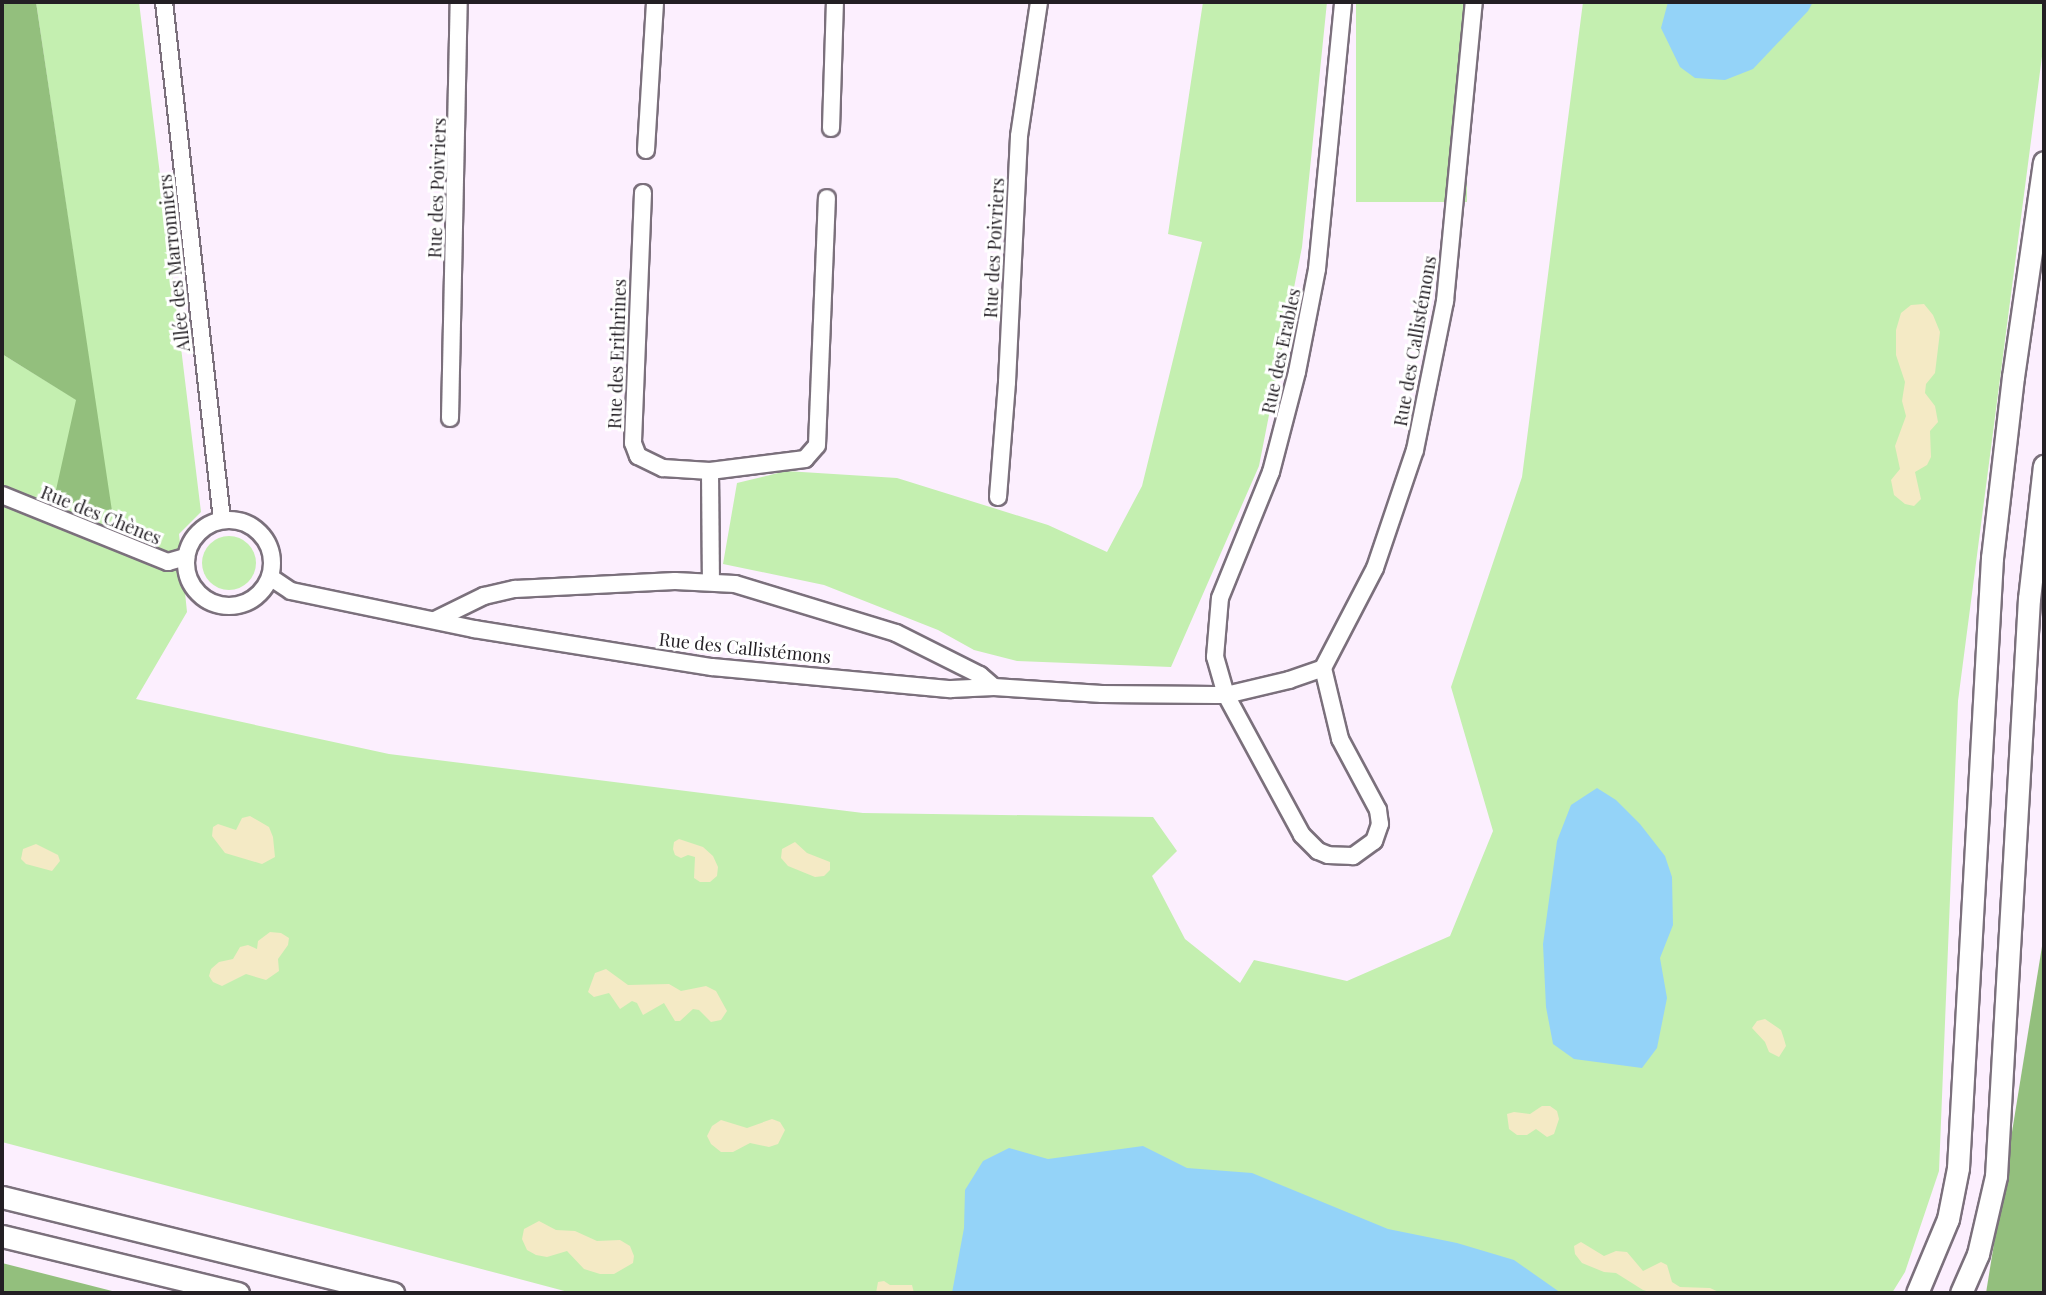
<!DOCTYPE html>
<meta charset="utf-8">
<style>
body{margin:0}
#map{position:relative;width:2046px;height:1295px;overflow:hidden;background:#fceffe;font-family:"Playfair Display",serif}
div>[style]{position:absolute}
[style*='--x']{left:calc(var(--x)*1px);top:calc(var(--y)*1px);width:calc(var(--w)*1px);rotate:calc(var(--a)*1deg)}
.green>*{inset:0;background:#c4efb0;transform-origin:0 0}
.round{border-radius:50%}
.forest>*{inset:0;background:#93bf7d}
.sand>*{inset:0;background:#f4eac5}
.water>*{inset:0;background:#94d3f8}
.roads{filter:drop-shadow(2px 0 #7b707c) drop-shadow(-2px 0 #7b707c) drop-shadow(0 2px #7b707c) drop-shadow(0 -2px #7b707c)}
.minor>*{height:16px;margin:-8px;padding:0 8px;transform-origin:8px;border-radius:8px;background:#fff}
.minor>.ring{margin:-8px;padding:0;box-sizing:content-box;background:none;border:16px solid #fff;border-radius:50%}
.tertiary>*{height:21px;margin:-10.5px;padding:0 10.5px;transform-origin:10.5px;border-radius:10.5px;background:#fff}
span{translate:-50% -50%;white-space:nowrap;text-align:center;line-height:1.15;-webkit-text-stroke:6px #fff;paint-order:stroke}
.street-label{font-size:18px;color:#231f24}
.frame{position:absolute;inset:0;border:4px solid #231f24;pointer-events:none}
</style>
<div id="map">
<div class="green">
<i style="clip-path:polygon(36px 2px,139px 2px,201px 512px,179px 534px,187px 612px,136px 699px,389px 754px,863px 813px,1153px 817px,1177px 851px,1152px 876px,1185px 939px,1240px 983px,1254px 960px,1347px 981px,1450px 936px,1493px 831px,1451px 687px,1522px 477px,1583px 2px,2044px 2px,2044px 41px,1958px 701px,1939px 1171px,1905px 1272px,1892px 1293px,572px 1293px,2px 1142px,2px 354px,77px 400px,111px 511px)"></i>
<i style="clip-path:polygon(1203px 2px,1327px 2px,1302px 247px,1259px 466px,1171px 667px,1017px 661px,974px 650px,938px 630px,824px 585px,723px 564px,737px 483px,786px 471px,897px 478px,1048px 525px,1107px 552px,1142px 486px,1202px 242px,1168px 234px)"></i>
<i style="left:1356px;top:2px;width:111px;height:200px"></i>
<i class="round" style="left:202px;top:536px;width:54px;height:54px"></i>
</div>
<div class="forest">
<i style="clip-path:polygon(7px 2px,36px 2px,112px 511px,54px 499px,76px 400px,2px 354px,2px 6px)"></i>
<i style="clip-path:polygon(2044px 934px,2044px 1293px,1986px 1293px)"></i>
<i style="clip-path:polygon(2px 1263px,120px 1293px,2px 1293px)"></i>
</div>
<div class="sand">
<i style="clip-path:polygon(1924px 304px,1933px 315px,1940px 332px,1935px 373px,1926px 384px,1925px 393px,1935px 406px,1938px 422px,1930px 431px,1931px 457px,1927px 465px,1915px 472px,1921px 499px,1914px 506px,1905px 504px,1894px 495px,1891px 480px,1900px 469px,1895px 446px,1906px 416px,1902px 401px,1905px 382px,1896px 355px,1896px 330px,1901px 313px,1911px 305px)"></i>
<i style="clip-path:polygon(250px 816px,269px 827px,273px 837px,275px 857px,262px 864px,225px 853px,212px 836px,213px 827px,218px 824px,236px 830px,242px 818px)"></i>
<i style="clip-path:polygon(679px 839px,703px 847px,713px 856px,718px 867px,717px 876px,710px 882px,700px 882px,694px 878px,695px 857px,688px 855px,681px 858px,675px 855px,673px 849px,674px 842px)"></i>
<i style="clip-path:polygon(795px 842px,807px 853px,830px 862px,830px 870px,824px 876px,815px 877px,788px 866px,781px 858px,782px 849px)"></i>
<i style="clip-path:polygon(36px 844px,58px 855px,60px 861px,52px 871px,26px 864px,21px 859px,23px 849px)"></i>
<i style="clip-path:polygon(270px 932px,281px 933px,289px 938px,288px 945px,278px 959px,279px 971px,266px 980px,246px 974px,222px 986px,213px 982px,209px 976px,211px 969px,219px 962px,233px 959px,240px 947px,248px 945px,257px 949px,258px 941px)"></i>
<i style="clip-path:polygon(606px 969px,628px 985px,669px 984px,681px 991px,706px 986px,716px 991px,727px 1011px,721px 1020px,711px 1022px,699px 1010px,693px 1009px,680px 1021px,675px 1021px,664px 1003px,643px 1015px,637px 1003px,632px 1001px,620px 1009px,609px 993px,594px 997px,588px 992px,595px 973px)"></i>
<i style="clip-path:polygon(1765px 1019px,1781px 1030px,1784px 1039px,1786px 1046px,1779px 1057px,1769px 1052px,1765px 1042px,1752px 1028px,1757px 1021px)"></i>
<i style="clip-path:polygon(1542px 1106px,1550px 1106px,1557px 1111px,1559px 1119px,1554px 1134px,1547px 1137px,1536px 1129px,1527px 1135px,1517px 1135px,1509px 1129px,1507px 1114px,1514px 1112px,1530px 1114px)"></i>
<i style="clip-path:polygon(772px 1119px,780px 1122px,785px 1130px,778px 1144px,769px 1147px,750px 1143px,733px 1152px,721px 1152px,711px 1144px,707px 1136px,712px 1126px,721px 1120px,747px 1128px)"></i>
<i style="clip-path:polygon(539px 1221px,556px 1230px,575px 1231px,597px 1241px,620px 1240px,630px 1246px,634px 1256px,633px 1263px,614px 1274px,600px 1274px,584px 1269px,567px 1251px,547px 1257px,536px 1255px,527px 1250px,522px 1239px,524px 1229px)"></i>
<i style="clip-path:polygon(1581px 1242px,1604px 1256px,1616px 1251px,1627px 1252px,1643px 1271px,1661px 1262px,1667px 1265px,1672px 1282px,1680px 1287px,1710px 1288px,1721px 1293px,1653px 1293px,1643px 1290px,1616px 1273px,1604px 1272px,1582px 1263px,1575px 1254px,1574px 1246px)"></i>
<i style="clip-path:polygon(884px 1281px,890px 1285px,912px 1285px,914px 1293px,876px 1293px,878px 1282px)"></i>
</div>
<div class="water">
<i style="clip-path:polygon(1668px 2px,1813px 2px,1808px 11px,1753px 69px,1725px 80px,1695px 78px,1680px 67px,1661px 28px)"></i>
<i style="clip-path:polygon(1597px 788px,1616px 800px,1640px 824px,1665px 856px,1672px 877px,1673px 925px,1660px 958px,1667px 998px,1657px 1048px,1642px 1068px,1574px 1059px,1553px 1044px,1546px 1007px,1543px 944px,1557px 841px,1571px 805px)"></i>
<i style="clip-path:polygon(1143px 1146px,1187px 1168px,1252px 1173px,1388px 1229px,1457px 1243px,1514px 1260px,1561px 1293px,952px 1293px,964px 1228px,965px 1190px,983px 1161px,1009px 1148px,1048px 1159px)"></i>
</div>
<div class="roads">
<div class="minor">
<i style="--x:164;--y:2;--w:521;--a:83.61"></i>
<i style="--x:831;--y:128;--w:126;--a:-88.2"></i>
<i style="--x:646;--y:150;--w:148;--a:-86.5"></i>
<i style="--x:643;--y:193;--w:250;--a:92.3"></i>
<i style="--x:633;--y:443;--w:14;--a:69"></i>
<i style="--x:638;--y:456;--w:28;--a:26"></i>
<i style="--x:663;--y:468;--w:47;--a:3.7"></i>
<i style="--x:710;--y:471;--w:96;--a:-7.2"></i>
<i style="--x:805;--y:459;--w:18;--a:-49"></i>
<i style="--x:817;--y:445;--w:247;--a:-87.7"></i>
<i style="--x:450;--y:418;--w:416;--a:-88.8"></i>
<i style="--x:710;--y:471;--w:111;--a:89.5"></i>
<i style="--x:2;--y:495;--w:179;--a:22"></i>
<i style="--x:168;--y:562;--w:19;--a:-16"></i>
<i style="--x:998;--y:497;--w:115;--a:-85.5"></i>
<i style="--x:1007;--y:382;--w:246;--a:-87.2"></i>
<i style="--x:1019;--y:136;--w:135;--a:-81.5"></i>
<i class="ring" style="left:186px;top:520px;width:70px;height:70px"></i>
<i style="--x:270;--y:577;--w:25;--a:34"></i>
<i style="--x:291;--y:591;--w:187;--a:11.7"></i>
<i style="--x:474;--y:629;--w:241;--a:9.1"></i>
<i style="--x:712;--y:667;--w:240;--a:5.3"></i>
<i style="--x:951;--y:689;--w:43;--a:-2.7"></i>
<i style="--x:994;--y:687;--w:108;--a:3.7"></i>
<i style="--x:1102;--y:694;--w:124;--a:0.5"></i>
<i style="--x:1226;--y:695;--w:65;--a:-13.4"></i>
<i style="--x:1289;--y:680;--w:36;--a:-19"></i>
<i style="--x:1323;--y:668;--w:113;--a:-62.5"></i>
<i style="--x:1375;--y:568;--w:125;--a:-71.3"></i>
<i style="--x:1415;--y:450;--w:152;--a:-78.6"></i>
<i style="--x:1445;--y:301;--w:300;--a:-84.5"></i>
<i style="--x:435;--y:620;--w:55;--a:-26.1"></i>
<i style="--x:484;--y:596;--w:32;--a:-13"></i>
<i style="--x:515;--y:589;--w:160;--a:-2.9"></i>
<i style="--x:675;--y:581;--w:60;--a:2.9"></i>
<i style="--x:735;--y:584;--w:168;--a:16.9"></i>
<i style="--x:896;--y:633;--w:94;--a:26.6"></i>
<i style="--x:980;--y:675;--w:18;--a:41"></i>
<i style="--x:1323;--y:668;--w:73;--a:76.5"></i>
<i style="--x:1340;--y:739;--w:81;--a:61.8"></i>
<i style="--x:1378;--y:810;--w:14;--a:82"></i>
<i style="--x:1380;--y:824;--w:18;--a:109"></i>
<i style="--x:1374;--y:841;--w:26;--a:144"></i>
<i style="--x:1353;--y:856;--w:25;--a:-178"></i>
<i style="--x:1328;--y:855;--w:11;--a:-158"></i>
<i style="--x:1318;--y:851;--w:23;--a:-135"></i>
<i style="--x:1302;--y:835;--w:159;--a:-118.5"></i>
<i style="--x:1226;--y:695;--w:40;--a:-106"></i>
<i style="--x:1215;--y:657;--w:59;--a:-85.2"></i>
<i style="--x:1220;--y:598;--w:136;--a:-68"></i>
<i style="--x:1271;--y:472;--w:103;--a:-75.4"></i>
<i style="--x:1297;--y:372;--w:105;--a:-79"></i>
<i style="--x:1317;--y:269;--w:268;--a:-84.4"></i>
</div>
<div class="tertiary">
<i style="--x:2;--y:1197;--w:403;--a:13.8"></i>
<i style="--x:2;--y:1236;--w:243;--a:13.6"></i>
<i style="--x:1917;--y:1293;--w:80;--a:-67.3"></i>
<i style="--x:1948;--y:1219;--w:52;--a:-78.9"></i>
<i style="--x:1958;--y:1168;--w:611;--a:-86.81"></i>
<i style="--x:1992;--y:558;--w:182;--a:-83.4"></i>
<i style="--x:2013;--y:377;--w:217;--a:-81.8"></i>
<i style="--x:1961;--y:1293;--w:43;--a:-66.4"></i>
<i style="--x:1978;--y:1254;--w:80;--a:-77"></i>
<i style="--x:1996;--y:1176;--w:578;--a:-86.73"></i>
<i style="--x:2029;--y:599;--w:134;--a:-83.6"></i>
</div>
</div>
<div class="street-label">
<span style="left:437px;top:188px;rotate:-88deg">Rue des Poivriers</span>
<span style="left:994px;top:248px;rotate:-87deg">Rue des Poivriers</span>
<span style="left:174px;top:263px;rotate:-96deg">Allée des Marronniers</span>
<span style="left:1415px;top:341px;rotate:-80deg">Rue des Callistémons</span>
<span style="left:1281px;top:351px;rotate:-78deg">Rue des Erables</span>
<span style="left:617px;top:354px;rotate:-88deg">Rue des Erithrines</span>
<span style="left:101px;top:515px;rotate:22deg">Rue des Chènes</span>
<span style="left:745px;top:648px;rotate:6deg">Rue des Callistémons</span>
</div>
<div class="frame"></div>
</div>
